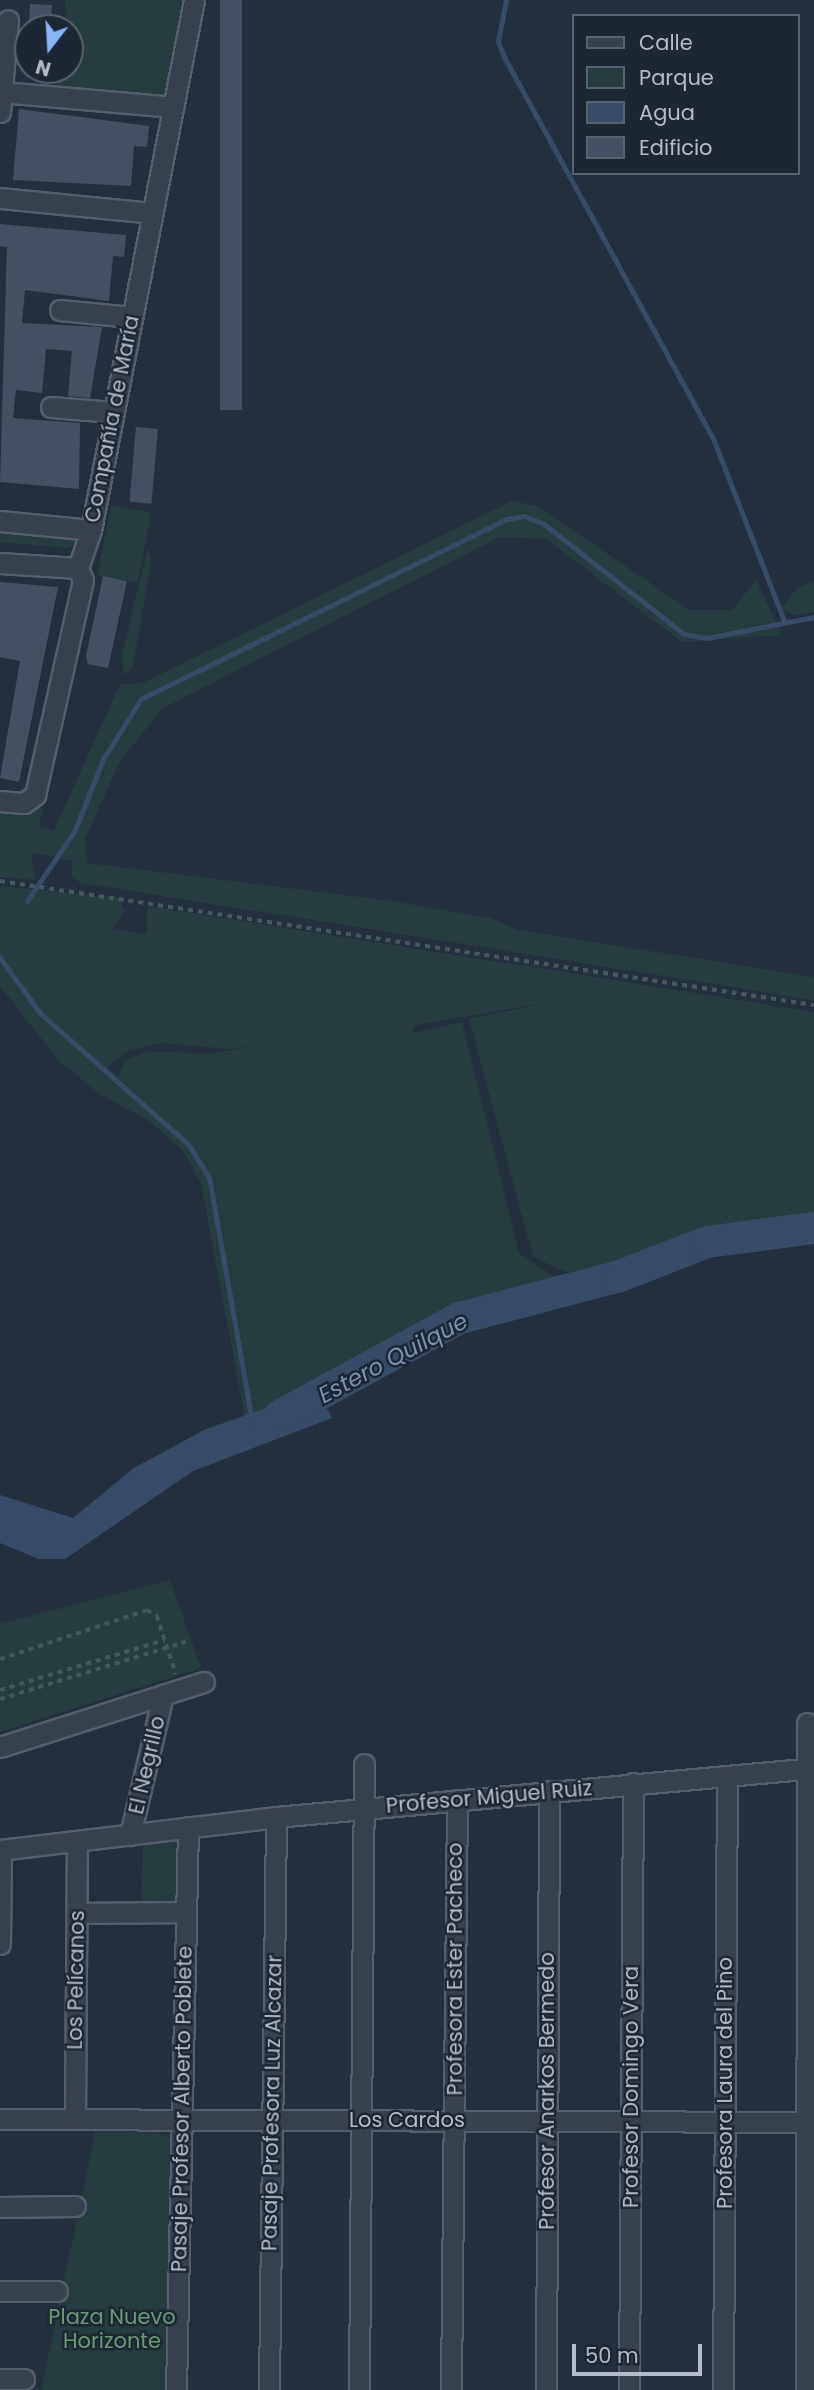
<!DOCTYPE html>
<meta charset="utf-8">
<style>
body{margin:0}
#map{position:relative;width:814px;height:2390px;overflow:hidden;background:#242f3e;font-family:Poppins,sans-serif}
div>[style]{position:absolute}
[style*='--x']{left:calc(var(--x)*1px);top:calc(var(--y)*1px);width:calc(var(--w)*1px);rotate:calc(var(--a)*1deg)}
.green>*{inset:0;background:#263c3f;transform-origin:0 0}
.water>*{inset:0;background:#394c67}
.stream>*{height:5px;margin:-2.5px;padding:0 2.5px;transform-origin:2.5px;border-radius:2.5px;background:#394c67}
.river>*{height:32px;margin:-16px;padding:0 16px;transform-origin:16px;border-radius:16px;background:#394c67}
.building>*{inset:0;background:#455162;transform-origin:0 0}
.path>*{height:3.5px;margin-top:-1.75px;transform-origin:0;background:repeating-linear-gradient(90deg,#44595c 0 5px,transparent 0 10px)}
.roads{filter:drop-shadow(2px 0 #565f6c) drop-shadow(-2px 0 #565f6c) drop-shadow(0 2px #565f6c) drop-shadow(0 -2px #565f6c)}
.minor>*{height:19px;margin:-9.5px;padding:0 9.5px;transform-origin:9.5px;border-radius:9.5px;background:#38414e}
span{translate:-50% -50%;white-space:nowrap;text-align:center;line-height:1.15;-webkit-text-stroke:5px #1d2633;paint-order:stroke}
.street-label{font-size:21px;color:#b4bcc9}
.park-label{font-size:21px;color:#6b9a76}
.water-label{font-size:23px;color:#7c92b1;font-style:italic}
.legend{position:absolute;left:572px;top:14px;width:228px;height:161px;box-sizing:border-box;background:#1d2633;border:2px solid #59626f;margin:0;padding:9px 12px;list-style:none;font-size:21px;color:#b4bcc9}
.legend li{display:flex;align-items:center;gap:14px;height:35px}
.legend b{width:35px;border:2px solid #59626f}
.north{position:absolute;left:14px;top:14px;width:70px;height:70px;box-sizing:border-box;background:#1d2633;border:2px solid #59626f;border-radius:50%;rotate:197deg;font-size:19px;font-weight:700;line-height:28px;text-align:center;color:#b4bcc9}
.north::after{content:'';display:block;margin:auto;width:24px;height:32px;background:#8ab4f8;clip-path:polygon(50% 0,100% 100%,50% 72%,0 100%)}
.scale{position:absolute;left:572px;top:2344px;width:130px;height:32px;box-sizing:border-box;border:4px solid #b4bcc9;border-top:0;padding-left:9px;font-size:21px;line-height:24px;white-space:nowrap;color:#b4bcc9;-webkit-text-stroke:5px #1d2633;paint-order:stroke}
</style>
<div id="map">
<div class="green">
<i style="clip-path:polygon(65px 0,194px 0,173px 107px,56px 97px,59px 70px,70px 70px)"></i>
<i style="clip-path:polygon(512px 501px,537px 506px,690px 610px,732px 610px,756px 580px,782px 635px,682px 642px,546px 539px,500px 537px,163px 708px,120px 761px,85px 839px,87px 863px,392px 901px,490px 918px,518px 930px,814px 977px,814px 1000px,81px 883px,71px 877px,73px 861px,37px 853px,31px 855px,36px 880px,0 877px,0 801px,43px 808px,39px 827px,54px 831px,120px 684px,143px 683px)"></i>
<i style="left:111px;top:505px;width:41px;height:71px;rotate:11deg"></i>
<i style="clip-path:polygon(0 530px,74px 537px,77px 542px,69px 548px,0 542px)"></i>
<i style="clip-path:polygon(148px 548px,151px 562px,133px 667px,124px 675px,122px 654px)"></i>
<i style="clip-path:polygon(814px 582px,814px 612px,795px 615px,781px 609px,798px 587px)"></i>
<i style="clip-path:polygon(evenodd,0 886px,118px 898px,125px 911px,112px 929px,130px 932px,147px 934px,147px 909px,154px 907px,814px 1012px,814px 1214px,705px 1234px,573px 1275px,533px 1257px,469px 1019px,555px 1001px,415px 1025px,412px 1033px,462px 1022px,519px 1253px,559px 1280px,456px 1313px,352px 1374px,245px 1418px,201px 1183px,183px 1151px,151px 1122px,101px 1095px,59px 1061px,0 986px,0 886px,160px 1043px,229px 1049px,261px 1044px,211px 1054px,147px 1051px,125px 1061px,118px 1076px,106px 1068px,127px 1051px,160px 1043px)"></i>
<i style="clip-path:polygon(170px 1580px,201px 1668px,0 1732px,0 1624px)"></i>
<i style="left:188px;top:1827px;width:85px;height:45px;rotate:91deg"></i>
<i style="clip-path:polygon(96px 2129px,174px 2135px,168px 2390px,41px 2390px)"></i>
</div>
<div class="water">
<i style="clip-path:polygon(317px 1390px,332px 1418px,193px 1471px,65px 1559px,39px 1559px,0 1543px,0 1495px,73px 1518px,134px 1468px,204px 1430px)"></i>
</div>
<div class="stream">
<i style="--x:506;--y:0;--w:42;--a:101"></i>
<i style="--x:498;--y:41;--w:15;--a:70"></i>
<i style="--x:503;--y:55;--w:440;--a:61.3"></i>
<i style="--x:714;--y:441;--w:195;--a:68.7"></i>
<i style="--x:27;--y:901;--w:86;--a:-55.9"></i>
<i style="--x:75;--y:830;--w:76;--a:-68.5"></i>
<i style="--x:103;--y:759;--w:71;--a:-57.7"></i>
<i style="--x:141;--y:699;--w:408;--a:-26.2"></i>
<i style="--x:507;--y:519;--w:17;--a:-10"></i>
<i style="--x:524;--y:516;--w:22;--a:22"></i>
<i style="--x:544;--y:524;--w:178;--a:38.2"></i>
<i style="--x:684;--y:634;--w:23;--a:10"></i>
<i style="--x:707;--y:638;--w:109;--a:-11.1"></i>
<i style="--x:0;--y:958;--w:69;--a:53.8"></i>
<i style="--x:41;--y:1014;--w:196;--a:41.5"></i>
<i style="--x:188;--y:1144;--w:39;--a:58"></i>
<i style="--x:209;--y:1177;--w:249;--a:80"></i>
</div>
<div class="river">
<i style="--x:281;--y:1415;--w:204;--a:-28.5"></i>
<i style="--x:460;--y:1318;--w:165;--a:-14.7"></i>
<i style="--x:620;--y:1276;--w:93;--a:-21.3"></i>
<i style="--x:707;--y:1242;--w:108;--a:-7.5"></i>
</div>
<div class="building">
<i style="left:220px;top:0;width:22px;height:410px"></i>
<i style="left:30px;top:4px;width:22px;height:24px;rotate:3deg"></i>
<i style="clip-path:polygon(19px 109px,149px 126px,147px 147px,134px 146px,131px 186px,13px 180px)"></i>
<i style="clip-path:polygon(0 224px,126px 235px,124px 257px,113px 256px,109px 301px,25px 290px,22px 323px,102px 327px,90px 398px,68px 396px,72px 351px,46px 349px,42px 393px,16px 390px,13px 418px,80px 423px,79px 489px,0 482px,7px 247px,0 246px)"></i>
<i style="left:136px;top:427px;width:22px;height:75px;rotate:5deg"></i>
<i style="clip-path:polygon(103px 576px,127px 581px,108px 668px,88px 664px,86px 656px)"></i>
<i style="clip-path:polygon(0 582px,58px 587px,19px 782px,0 778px,20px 661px,0 657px)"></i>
</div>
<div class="path">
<i style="--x:0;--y:881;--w:823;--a:8.66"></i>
<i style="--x:0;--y:1659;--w:155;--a:-18.4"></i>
<i style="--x:147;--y:1610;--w:12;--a:31"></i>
<i style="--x:157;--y:1616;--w:61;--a:71.9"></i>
<i style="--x:0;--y:1690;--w:172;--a:-16.9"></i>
<i style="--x:0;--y:1699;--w:194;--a:-17.1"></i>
</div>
<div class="roads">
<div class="minor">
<i style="--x:2;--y:92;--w:172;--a:5"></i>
<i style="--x:0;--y:112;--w:92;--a:-85"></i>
<i style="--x:0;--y:198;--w:153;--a:5.6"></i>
<i style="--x:60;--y:310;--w:72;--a:5.6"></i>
<i style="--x:51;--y:407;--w:62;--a:4.6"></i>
<i style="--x:0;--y:521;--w:91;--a:5.6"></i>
<i style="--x:0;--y:563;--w:78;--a:3.7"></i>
<i style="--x:78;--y:568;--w:40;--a:-71.1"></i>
<i style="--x:91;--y:530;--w:540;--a:-79"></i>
<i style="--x:0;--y:801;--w:24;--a:5"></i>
<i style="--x:24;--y:803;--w:14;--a:-36"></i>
<i style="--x:35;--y:795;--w:220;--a:-77.4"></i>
<i style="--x:83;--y:580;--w:13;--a:-113"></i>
<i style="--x:0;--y:1747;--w:214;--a:-17.7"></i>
<i style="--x:130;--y:1835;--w:144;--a:-76.7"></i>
<i style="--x:0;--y:1850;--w:278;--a:-6.8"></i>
<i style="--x:276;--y:1817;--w:540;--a:-5.2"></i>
<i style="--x:77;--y:1913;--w:109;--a:-0.5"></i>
<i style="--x:0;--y:1944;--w:94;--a:-89.4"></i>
<i style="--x:0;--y:2119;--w:814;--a:0.21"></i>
<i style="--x:75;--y:2119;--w:278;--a:-89.6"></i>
<i style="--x:0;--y:2207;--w:75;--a:-0.8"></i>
<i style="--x:0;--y:2291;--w:57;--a:0"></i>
<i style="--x:0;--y:2379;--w:24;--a:0"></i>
<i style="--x:176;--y:2390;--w:563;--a:-88.78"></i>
<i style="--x:269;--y:2390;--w:573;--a:-89.3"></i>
<i style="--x:359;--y:2390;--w:626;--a:-89.54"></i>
<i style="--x:451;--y:2390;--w:590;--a:-89.42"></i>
<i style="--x:546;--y:2390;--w:599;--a:-89.71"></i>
<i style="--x:629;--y:2390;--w:607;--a:-89.62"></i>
<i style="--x:723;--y:2390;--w:614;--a:-89.63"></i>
<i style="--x:806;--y:2390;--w:667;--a:-89.91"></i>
</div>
</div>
<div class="street-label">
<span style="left:112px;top:419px;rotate:-79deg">Compañía de María</span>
<span style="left:147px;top:1765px;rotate:-77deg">El Negrillo</span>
<span style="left:489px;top:1797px;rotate:-5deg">Profesor Miguel Ruiz</span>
<span style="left:455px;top:1969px;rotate:-90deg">Profesora Ester Pacheco</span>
<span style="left:76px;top:1980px;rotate:-89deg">Los Pelícanos</span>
<span style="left:725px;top:2083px;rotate:-90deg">Profesora Laura del Pino</span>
<span style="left:631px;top:2087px;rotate:-90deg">Profesor Domingo Vera</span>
<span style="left:547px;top:2091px;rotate:-90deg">Profesor Anarkos Bermedo</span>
<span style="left:272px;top:2103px;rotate:-89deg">Pasaje Profesora Luz Alcazar</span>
<span style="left:182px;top:2109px;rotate:-89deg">Pasaje Profesor Alberto Poblete</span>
<span style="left:407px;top:2120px">Los Cardos</span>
</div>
<div class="park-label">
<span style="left:112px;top:2329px">Plaza Nuevo<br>Horizonte</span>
</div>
<div class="water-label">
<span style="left:393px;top:1358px;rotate:-28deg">Estero Quilque</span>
</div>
<ul class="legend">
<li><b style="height:9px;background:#38414e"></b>Calle</li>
<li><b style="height:19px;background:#263c3f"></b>Parque</li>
<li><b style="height:19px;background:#394c67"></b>Agua</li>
<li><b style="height:19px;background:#455162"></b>Edificio</li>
</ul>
<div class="north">N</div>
<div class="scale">50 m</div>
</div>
